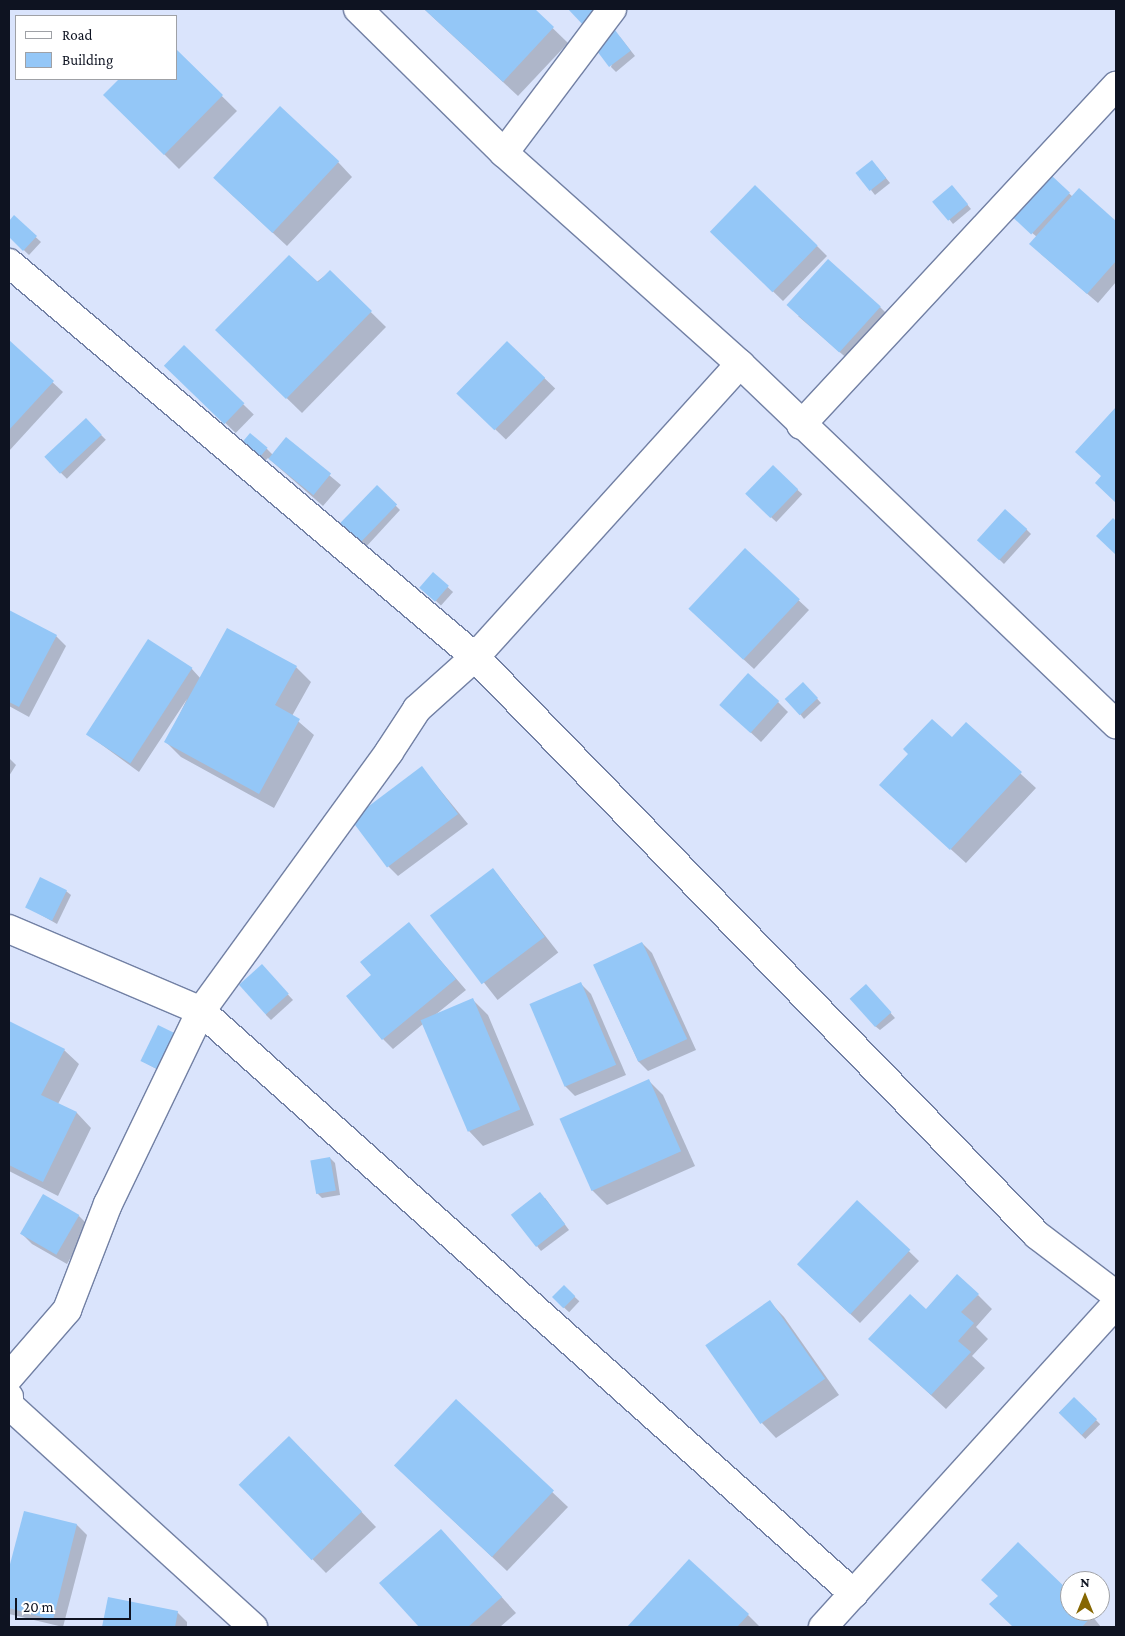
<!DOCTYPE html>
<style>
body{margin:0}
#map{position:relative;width:1125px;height:1636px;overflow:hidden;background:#dae4fc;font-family:"Crimson Pro",serif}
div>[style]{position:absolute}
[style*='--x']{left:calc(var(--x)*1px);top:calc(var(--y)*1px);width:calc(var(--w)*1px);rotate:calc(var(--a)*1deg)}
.shadow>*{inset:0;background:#0003;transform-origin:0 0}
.building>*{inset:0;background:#94c7f7;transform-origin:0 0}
.roads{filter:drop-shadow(1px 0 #7280a4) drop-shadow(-1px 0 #7280a4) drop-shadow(0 1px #7280a4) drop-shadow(0 -1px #7280a4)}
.street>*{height:28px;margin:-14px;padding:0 14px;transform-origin:14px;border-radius:14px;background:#fff}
span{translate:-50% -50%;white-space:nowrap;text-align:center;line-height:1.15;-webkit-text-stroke:4px #fff;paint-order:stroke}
.frame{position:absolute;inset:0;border:10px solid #0e1321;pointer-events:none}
.legend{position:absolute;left:15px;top:15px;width:162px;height:65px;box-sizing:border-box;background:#fff;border:1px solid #9fa1a6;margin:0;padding:6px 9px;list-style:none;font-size:15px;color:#0e1321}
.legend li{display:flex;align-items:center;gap:10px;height:25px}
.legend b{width:25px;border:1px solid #9fa1a6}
.north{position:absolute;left:1060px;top:1571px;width:50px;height:50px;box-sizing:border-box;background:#fff;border:1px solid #9fa1a6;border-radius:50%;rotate:0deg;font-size:14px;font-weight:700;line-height:20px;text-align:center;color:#0e1321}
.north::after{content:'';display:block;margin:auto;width:18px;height:22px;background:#866702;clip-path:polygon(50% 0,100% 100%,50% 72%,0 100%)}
.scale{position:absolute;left:15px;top:1598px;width:116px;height:22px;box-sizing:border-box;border:2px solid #0e1321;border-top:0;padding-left:6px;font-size:15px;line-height:18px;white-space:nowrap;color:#0e1321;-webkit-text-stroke:4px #fff;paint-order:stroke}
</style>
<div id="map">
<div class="shadow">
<i style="clip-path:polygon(424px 9px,533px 9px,568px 43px,518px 96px)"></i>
<i style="clip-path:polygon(620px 37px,635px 56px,616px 72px,611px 67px)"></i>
<i style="clip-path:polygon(176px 51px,237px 111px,179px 169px,105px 95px,121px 79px,176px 79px)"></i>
<i style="clip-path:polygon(338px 162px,352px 177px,287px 246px,229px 192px)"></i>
<i style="clip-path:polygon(877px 167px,890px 183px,875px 195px,871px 190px)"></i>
<i style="clip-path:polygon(1051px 177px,1073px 197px,1079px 190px,1116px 223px,1116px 282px,1098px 303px,1041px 254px,1037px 237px,1019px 222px)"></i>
<i style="clip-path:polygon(956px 191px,971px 209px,953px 224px,949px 219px)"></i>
<i style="clip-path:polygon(14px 217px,41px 242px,29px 255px,9px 236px,9px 223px)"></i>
<i style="clip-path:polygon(722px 242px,817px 246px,827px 256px,783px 301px)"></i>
<i style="clip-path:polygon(330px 272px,386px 327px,302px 413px,232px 345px)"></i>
<i style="clip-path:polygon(880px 307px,890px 317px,850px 361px,798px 316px)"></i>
<i style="clip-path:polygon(9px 342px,63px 392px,9px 451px)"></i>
<i style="left:507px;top:342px;width:67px;height:71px;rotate:44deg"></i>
<i style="left:184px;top:347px;width:97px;height:26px;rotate:44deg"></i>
<i style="clip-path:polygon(1116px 408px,1116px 503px,1102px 476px,1077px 452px)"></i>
<i style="left:86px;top:420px;width:28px;height:55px;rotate:45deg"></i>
<i style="clip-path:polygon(286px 439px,341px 485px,323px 506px,268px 458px,259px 467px,238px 448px,267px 449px,273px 455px)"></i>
<i style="left:773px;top:467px;width:40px;height:38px;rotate:43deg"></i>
<i style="clip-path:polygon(377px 487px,400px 510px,365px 548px,346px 530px)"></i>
<i style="clip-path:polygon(1026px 529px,1031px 534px,1004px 564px,978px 539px)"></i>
<i style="clip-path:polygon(745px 550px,809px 610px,754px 669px,700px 619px)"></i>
<i style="left:433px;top:574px;width:27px;height:18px;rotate:42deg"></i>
<i style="clip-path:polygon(9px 611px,56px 636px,66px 646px,29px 717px,9px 706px)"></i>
<i style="clip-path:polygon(296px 667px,311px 682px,292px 716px,314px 735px,274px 808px,181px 757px,166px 742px,187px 699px,139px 772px,87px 734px,191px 668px,201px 679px)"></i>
<i style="clip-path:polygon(803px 683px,821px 703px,804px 719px,800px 714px)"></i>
<i style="clip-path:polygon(778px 702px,788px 712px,761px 742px,730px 713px)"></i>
<i style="clip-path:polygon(966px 723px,1036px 788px,966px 863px,880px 785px,952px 739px)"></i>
<i style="clip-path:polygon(9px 758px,16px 765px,9px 776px)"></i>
<i style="clip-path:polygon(422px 768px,468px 824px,398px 876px,388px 866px)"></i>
<i style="left:493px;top:869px;width:106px;height:77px;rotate:52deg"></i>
<i style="clip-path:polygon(66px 891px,71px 895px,57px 924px,27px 907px)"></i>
<i style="clip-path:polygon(409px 924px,466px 990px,435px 1015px,473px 1000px,488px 1015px,534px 1125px,483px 1146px,469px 1131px,423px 1024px,393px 1049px,383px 1039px,373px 975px)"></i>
<i style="clip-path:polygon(642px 943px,652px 953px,696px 1050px,648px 1071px,638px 1061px,594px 965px)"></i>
<i style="clip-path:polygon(266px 971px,293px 1000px,271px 1020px,266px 1015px)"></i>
<i style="clip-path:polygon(581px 984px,591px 994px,626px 1075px,575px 1096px,565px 1086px)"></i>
<i style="clip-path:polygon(871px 991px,895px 1018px,880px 1030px,875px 1026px)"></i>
<i style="clip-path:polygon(9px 1023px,64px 1050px,79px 1064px,58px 1104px,77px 1113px,91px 1128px,58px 1196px,9px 1171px)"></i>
<i style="clip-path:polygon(159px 1026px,171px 1077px,142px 1061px)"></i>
<i style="clip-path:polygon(648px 1080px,663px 1095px,695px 1166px,607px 1205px,592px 1190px)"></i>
<i style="clip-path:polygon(330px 1158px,335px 1163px,340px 1195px,322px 1198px,317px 1193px)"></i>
<i style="clip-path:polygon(545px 1198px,569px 1230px,541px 1251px,512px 1215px)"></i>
<i style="clip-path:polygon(858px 1202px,919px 1261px,860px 1323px,809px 1275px)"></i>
<i style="clip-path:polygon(79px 1216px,89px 1226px,67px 1264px,32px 1244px,22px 1234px)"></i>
<i style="left:564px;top:1287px;width:21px;height:15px;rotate:43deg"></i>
<i style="clip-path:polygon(978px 1295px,992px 1309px,976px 1327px,988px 1339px,972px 1356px,985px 1368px,946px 1409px,870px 1339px,926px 1310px)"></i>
<i style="clip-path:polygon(770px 1302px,784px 1317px,839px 1395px,776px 1438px,762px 1423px)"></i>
<i style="left:1074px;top:1398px;width:37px;height:21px;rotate:45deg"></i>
<i style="clip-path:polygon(456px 1401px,568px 1507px,507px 1571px,410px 1480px)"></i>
<i style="clip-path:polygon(304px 1452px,376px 1527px,326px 1573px,240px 1485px)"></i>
<i style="clip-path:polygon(25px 1512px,77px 1525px,87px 1535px,63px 1627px,9px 1614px,9px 1573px)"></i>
<i style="clip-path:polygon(441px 1530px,516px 1613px,500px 1627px,420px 1627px,381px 1583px)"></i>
<i style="clip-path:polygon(689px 1561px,748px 1615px,760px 1627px,629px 1627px)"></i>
<i style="clip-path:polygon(1070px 1594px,1070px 1611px,1088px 1611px,1101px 1627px,1015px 1627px,991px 1604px,999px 1596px)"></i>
<i style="clip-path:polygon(109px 1599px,177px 1612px,187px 1622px,187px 1627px,103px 1627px)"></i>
</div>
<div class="building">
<i style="clip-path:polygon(424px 9px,535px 9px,554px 27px,503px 82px)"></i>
<i style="clip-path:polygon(568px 9px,603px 9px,584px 26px)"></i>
<i style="left:615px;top:30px;width:26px;height:27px;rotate:53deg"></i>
<i style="clip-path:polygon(176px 49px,223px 95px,164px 155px,103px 95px,119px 79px,176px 79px)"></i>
<i style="left:280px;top:106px;width:81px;height:98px;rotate:43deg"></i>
<i style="left:872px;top:160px;width:23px;height:21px;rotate:52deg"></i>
<i style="left:1051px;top:175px;width:26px;height:57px;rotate:43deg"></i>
<i style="left:755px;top:185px;width:87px;height:65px;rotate:44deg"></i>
<i style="left:952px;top:185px;width:25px;height:26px;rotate:50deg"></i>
<i style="clip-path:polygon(1079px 188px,1116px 221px,1116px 261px,1087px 294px,1029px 244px)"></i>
<i style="clip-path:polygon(14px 215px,37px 236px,23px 251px,9px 237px,9px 221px)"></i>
<i style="clip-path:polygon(289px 255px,318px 282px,330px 270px,372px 311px,286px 399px,215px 330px)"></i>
<i style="left:828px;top:259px;width:71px;height:62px;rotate:42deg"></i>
<i style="clip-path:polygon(9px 340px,54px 381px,9px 430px)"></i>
<i style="left:507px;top:341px;width:53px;height:73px;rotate:44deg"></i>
<i style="left:184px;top:345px;width:84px;height:29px;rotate:44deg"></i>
<i style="clip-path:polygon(1116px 407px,1116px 503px,1095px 483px,1101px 476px,1075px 452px)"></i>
<i style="left:86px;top:418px;width:23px;height:57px;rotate:47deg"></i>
<i style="left:250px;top:433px;width:23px;height:21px;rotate:40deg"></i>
<i style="left:286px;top:437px;width:58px;height:28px;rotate:39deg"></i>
<i style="left:773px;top:465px;width:35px;height:40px;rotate:44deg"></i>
<i style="left:377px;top:485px;width:28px;height:55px;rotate:44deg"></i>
<i style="left:1005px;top:509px;width:30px;height:42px;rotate:42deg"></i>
<i style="clip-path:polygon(1113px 518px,1116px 521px,1116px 555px,1096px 536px)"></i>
<i style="left:745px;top:548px;width:75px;height:83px;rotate:43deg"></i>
<i style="left:433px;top:572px;width:21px;height:21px;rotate:41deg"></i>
<i style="clip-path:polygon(9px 610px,57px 635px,19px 707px,9px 702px)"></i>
<i style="clip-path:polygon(227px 628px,297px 666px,275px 705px,300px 719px,259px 794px,164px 742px)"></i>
<i style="left:148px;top:639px;width:53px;height:114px;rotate:33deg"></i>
<i style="left:748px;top:673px;width:42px;height:43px;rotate:42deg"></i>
<i style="left:803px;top:682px;width:22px;height:25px;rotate:47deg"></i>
<i style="clip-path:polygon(932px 719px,952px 737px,966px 722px,1022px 772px,950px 850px,879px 785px,908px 754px,903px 749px)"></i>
<i style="left:422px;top:766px;width:60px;height:89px;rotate:53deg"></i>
<i style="left:493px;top:868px;width:86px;height:79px;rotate:53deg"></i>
<i style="left:40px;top:877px;width:30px;height:34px;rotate:26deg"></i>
<i style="clip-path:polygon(409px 922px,456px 979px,382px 1040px,346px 996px,371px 975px,360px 962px)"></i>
<i style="left:642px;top:942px;width:107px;height:54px;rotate:65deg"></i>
<i style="left:262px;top:964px;width:40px;height:31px;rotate:48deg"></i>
<i style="left:581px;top:982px;width:90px;height:56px;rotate:67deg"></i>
<i style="left:866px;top:984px;width:38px;height:22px;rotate:48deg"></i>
<i style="left:473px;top:998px;width:121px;height:57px;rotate:67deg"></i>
<i style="clip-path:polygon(9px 1021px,65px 1049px,41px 1095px,77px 1112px,43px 1182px,9px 1165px)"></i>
<i style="left:158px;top:1025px;width:28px;height:40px;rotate:26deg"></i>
<i style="left:649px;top:1079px;width:79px;height:98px;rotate:66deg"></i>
<i style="left:330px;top:1157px;width:34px;height:20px;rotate:80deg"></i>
<i style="left:540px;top:1192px;width:41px;height:37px;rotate:52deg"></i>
<i style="left:43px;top:1194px;width:42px;height:46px;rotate:30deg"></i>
<i style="left:857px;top:1200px;width:73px;height:88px;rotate:43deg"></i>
<i style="clip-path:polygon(957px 1274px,979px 1294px,961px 1312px,974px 1323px,958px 1341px,971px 1352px,931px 1395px,868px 1339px,910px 1294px,926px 1309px)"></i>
<i style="left:564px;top:1285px;width:16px;height:17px;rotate:45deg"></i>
<i style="left:770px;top:1300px;width:96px;height:79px;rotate:55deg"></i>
<i style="left:1074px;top:1397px;width:32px;height:22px;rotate:44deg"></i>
<i style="left:456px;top:1399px;width:134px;height:91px;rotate:43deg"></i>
<i style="left:289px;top:1436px;width:105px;height:70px;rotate:46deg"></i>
<i style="clip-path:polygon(24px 1511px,77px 1524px,53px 1620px,9px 1608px,9px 1568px)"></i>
<i style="clip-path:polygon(441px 1529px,502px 1597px,468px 1627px,419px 1627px,379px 1583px)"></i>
<i style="clip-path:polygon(1018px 1542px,1070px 1592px,1070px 1611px,1089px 1611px,1093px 1615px,1082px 1627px,1013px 1627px,989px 1604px,998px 1596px,981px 1580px)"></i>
<i style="clip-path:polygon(689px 1559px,749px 1614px,737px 1627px,627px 1627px)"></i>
<i style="clip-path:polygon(108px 1597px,178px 1611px,175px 1627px,102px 1627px)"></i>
</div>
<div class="roads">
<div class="street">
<i style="--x:358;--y:9;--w:205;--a:44.6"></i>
<i style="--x:504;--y:153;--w:317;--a:41.8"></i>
<i style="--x:740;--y:364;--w:521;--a:43.75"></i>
<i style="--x:504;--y:153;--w:180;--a:-53.1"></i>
<i style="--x:9;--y:263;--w:610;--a:40.21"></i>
<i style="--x:475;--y:657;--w:806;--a:45.8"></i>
<i style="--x:1037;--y:1235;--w:99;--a:37.2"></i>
<i style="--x:801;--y:425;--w:463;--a:-47.1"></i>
<i style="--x:9;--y:929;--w:209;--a:23.1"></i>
<i style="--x:201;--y:1011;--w:875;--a:41.76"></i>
<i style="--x:9;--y:1377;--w:89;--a:-49.1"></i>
<i style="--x:67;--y:1310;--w:114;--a:-68.9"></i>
<i style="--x:108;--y:1204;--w:214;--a:-64.3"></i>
<i style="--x:201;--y:1011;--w:320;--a:-54"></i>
<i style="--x:389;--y:752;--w:51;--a:-56.9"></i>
<i style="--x:417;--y:709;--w:78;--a:-41.9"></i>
<i style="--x:475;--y:657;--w:395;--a:-47.9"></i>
<i style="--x:9;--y:1397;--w:8;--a:90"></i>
<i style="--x:9;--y:1405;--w:330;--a:42.3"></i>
<i style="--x:823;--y:1627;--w:436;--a:-47.8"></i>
</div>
</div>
<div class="frame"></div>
<ul class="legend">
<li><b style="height:6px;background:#fff"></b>Road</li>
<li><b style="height:14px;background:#94c7f7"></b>Building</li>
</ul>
<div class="north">N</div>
<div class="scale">20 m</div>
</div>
